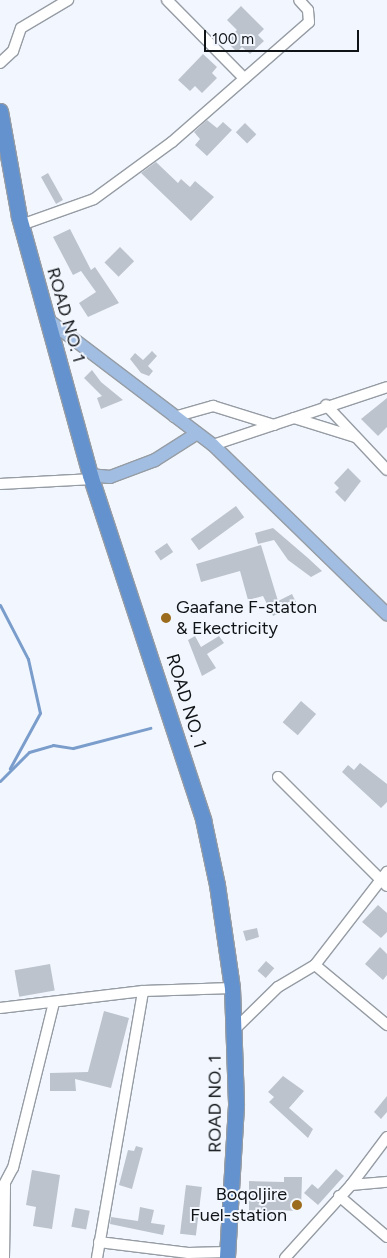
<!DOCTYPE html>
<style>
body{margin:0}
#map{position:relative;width:387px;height:1258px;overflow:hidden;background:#f2f7ff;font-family:Figtree,sans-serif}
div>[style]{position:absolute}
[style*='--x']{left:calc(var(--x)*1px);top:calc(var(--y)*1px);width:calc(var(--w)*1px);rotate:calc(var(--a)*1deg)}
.stream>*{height:3px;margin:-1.5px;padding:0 1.5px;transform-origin:1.5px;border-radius:1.5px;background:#7a9dcb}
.building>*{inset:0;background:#bdc3cc;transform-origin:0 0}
.roads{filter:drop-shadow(1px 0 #969ca4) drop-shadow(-1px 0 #969ca4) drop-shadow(0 1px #969ca4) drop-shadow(0 -1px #969ca4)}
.minor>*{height:10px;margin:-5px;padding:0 5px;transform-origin:5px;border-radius:5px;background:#fff}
.major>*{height:12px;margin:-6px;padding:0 6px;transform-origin:6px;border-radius:6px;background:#a1bee2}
.highway>*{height:15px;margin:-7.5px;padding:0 7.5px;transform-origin:7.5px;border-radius:7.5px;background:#6392ce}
.dots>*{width:14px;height:14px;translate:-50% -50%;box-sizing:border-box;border:2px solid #f2f7ff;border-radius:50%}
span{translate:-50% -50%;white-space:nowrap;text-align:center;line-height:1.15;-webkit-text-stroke:4px #f2f7ff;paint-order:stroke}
.street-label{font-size:18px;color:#111417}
.poi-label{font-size:18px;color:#111417}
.left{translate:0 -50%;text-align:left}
.right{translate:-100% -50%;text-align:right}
.scale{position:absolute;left:204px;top:30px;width:155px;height:22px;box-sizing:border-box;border:2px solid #111417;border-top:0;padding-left:6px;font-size:15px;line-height:18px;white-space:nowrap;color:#111417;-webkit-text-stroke:4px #f2f7ff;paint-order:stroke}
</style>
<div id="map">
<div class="stream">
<i style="--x:0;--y:605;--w:61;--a:62.6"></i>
<i style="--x:28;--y:659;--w:55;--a:77.5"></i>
<i style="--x:40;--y:713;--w:63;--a:118.6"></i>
<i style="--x:0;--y:781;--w:41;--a:-45"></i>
<i style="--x:29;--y:752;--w:25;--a:-16"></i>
<i style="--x:53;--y:745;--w:20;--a:9"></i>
<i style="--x:73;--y:748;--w:80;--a:-14.6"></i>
</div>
<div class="building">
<i style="clip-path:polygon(241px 6px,264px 29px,258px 35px,264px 41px,250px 54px,242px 47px,237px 52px,226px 41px,237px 30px,227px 20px)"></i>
<i style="clip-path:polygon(203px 54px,217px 67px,212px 73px,217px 78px,202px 93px,195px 86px,190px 91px,178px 80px)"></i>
<i style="clip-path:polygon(207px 120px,217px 128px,223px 122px,232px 130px,207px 156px,195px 145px,200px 139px,194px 132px)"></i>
<i style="left:245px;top:123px;width:16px;height:13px;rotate:45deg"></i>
<i style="clip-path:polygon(156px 162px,178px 183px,181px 179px,190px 187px,195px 181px,214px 197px,191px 221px,141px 173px)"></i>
<i style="left:48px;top:173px;width:31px;height:8px;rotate:61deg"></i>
<i style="clip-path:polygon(70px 229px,91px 270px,95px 267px,119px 303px,88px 317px,79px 303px,96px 292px,81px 271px,73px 275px,53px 237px)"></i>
<i style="left:120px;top:247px;width:20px;height:22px;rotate:45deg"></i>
<i style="clip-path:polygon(152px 351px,157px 356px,148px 366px,153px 371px,149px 376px,141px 373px,130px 359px,135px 353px,143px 360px)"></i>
<i style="clip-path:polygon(92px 370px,101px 382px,123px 400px,101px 409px,97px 398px,102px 396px,84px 378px)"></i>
<i style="clip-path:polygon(387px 398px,387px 427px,378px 436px,361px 419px)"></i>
<i style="clip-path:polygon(348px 468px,361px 481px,345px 502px,335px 492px,339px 488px,334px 483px)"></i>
<i style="left:236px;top:506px;width:14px;height:56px;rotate:54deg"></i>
<i style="clip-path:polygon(273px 528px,308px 558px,322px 571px,311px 577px,288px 560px,274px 540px,258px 544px,255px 533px)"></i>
<i style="left:167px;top:543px;width:11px;height:15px;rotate:56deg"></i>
<i style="clip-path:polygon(261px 545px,278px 601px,292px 594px,299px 608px,290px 612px,288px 609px,273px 616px,263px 596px,248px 600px,240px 571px,201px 582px,196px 564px)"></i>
<i style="clip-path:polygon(195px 636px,201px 647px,219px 636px,224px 643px,207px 654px,216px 668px,202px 676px,188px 640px)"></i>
<i style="left:301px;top:701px;width:20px;height:28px;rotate:41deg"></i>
<i style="clip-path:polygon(360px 763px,387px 784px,387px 802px,381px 808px,342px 772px,348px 765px,354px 770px)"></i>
<i style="clip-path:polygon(378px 905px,387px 913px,387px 932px,381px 938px,362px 922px)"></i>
<i style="clip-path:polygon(257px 928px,259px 937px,246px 941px,243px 931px)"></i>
<i style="clip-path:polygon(380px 947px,387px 954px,387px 975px,383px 980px,365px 964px)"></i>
<i style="left:266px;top:961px;width:11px;height:13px;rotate:41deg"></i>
<i style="left:50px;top:964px;width:27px;height:36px;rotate:80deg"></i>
<i style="clip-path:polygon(104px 1011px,129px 1018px,111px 1088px,75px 1079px,76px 1091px,50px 1091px,50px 1073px,88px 1072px)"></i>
<i style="clip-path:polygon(283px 1076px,304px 1091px,289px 1108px,313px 1129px,308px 1138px,269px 1102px,274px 1097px,268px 1092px)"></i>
<i style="clip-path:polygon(387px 1096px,387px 1112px,381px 1119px,374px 1112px)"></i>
<i style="clip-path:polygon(136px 1146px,143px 1148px,132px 1189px,119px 1185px,128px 1150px,134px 1151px)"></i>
<i style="clip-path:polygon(336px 1169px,344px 1176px,318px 1205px,304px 1193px,312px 1184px,318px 1189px)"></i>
<i style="clip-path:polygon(32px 1170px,60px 1175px,52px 1229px,33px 1226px,36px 1207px,26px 1205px)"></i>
<i style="clip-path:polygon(284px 1177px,302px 1177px,301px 1211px,272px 1210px,272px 1221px,249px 1221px,249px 1181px,284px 1182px)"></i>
<i style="left:186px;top:1185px;width:16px;height:49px;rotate:7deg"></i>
<i style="clip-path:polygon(140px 1207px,154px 1210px,151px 1223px,165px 1225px,163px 1235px,110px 1224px,111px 1217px,138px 1221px)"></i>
<i style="left:75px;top:1208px;width:15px;height:19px;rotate:11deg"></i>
</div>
<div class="roads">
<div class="minor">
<i style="--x:167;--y:0;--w:110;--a:45.4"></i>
<i style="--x:0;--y:63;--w:18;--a:-43"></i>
<i style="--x:13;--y:51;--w:24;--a:-71"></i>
<i style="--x:21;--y:28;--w:55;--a:-30.8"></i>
<i style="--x:21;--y:225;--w:77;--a:-19.6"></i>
<i style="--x:94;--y:199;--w:97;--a:-36.2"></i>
<i style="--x:172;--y:142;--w:182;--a:-41.2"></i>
<i style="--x:309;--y:22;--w:12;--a:-95"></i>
<i style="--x:308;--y:10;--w:13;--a:-132"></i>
<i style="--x:326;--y:405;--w:89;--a:46.8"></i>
<i style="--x:174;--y:417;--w:41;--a:-15.8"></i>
<i style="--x:213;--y:406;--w:64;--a:17.3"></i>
<i style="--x:294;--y:418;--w:64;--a:17.3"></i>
<i style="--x:213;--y:445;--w:183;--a:-18.4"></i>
<i style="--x:0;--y:484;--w:93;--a:-3.1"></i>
<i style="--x:278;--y:777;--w:154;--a:45"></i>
<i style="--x:315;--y:965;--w:118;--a:-52.3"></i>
<i style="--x:315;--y:965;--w:94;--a:39.8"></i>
<i style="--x:0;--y:1008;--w:144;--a:-6.8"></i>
<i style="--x:143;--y:991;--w:89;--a:-1.9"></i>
<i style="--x:233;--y:1031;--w:63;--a:-44.4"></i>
<i style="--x:278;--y:987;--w:43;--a:-30.7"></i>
<i style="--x:351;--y:1185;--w:60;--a:-53.1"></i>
<i style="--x:0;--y:1192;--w:27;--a:-62"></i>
<i style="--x:13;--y:1168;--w:171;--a:-76.1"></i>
<i style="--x:339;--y:1196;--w:63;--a:40.5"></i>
<i style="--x:99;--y:1242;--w:90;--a:7"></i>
<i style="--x:188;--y:1253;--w:40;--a:-1.4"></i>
<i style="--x:4;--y:1258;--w:73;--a:-89.2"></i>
<i style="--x:97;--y:1258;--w:271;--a:-80.2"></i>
<i style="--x:285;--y:1258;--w:98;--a:-47.9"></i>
<i style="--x:351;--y:1185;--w:36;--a:-5"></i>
</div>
<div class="major">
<i style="--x:47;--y:319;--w:208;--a:37.2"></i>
<i style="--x:213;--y:445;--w:243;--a:44.2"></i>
<i style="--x:90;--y:475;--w:20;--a:6"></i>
<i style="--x:110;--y:477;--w:48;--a:-20.7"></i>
<i style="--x:155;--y:460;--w:49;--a:-32.4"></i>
</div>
<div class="highway">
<i style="--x:0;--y:111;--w:108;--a:79.8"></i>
<i style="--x:19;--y:217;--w:268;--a:74.6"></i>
<i style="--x:90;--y:475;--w:362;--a:71.8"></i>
<i style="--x:203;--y:819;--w:67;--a:78"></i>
<i style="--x:217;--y:885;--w:104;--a:81.7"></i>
<i style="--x:232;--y:988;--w:117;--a:88"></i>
<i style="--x:236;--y:1105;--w:153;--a:93.4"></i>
</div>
</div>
<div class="dots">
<i style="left:166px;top:618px;background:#9b6c1e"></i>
<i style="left:297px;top:1205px;background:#9b6c1e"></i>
</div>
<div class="street-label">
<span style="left:66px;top:315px;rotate:74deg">ROAD NO. 1</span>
<span style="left:186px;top:701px;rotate:73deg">ROAD NO. 1</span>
<span style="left:215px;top:1104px;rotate:-90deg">ROAD NO. 1</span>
</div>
<div class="poi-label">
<span class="left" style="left:176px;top:618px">Gaafane F-staton<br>&amp; Ekectricity</span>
<span class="right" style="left:287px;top:1205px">Boqoljire<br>Fuel-station</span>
</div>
<div class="scale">100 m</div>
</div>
